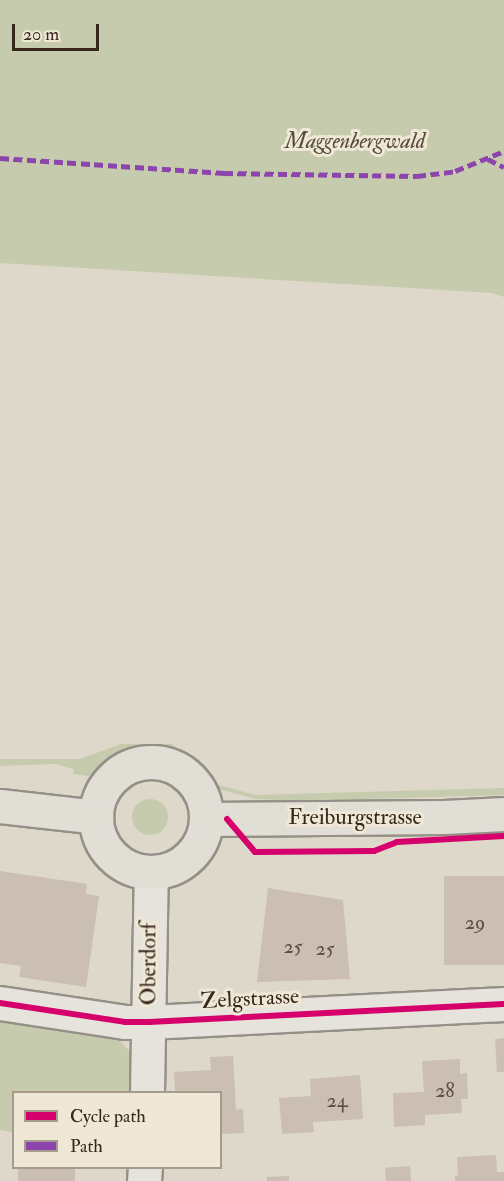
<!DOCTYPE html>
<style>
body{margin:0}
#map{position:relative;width:504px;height:1181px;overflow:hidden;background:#ded8ca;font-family:"IM FELL Double Pica",serif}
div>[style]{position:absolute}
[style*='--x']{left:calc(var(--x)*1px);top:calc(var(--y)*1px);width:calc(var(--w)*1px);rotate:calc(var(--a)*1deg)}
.green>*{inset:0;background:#c6cbad}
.round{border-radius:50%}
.building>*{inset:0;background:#cbbeb3;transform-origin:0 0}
.roads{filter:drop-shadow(2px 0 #959087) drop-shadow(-2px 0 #959087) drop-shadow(0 2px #959087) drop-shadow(0 -2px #959087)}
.minor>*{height:33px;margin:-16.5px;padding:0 16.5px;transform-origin:16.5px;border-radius:16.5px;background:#e6e3dc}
.major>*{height:33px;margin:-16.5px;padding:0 16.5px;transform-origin:16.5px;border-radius:16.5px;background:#e1ded6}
.major>.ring{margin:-16.5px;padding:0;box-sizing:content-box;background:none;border:33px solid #e1ded6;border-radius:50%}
.quiet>*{height:4.5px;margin-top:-2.25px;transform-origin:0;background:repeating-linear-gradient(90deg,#8e44ad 0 9px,transparent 0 13.5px)}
.cycleway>*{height:6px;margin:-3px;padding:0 3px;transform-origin:3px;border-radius:3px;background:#d6006c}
span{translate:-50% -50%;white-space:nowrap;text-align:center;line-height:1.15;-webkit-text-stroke:6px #efe8d7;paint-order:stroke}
.number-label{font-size:20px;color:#5f4f44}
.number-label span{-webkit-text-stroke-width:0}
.park-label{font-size:22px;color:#574e3a;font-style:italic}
.street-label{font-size:22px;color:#38271c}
.legend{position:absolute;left:12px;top:1091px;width:210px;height:78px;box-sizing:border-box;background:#efe8d7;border:2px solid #a69b8c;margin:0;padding:8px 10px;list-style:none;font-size:18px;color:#38271c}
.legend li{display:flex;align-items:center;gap:12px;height:30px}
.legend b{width:30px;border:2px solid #a69b8c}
.scale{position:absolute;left:12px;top:24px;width:87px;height:27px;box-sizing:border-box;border:3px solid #38271c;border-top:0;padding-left:8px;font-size:18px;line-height:21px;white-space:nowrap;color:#38271c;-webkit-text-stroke:4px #efe8d7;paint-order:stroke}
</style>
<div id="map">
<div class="green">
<i style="clip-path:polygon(0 0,504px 0,504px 297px,492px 293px,0 263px)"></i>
<i style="clip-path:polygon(121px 744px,172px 744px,219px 785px,255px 795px,504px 788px,504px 795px,301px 801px,256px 799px,218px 789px,182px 761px,158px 754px,136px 756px,110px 770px,88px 776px,73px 774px,74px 769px,55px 764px,0 766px,0 759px,80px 759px)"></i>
<i class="round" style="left:132px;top:799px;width:36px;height:36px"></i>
<i style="clip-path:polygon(0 1014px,111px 1032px,138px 1060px,136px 1092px,14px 1092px,13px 1132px,0 1130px)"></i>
</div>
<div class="building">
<i style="clip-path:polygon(0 871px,87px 884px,86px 894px,99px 896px,86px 987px,19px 977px,21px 966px,0 963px)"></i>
<i style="left:504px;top:876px;width:89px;height:60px;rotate:90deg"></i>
<i style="clip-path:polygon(268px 888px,343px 900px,350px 979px,257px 982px)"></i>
<i style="clip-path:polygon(504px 1038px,504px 1072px,497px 1072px,495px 1039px)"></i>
<i style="clip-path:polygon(233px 1056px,236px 1110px,243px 1109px,244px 1133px,220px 1134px,220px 1092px,175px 1092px,174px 1072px,211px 1070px,210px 1057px)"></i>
<i style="clip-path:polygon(460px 1059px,460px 1074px,467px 1073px,468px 1099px,461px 1099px,462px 1113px,425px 1115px,425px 1125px,394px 1127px,393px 1093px,424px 1092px,422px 1061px)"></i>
<i style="clip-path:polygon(360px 1075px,363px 1119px,313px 1122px,314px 1132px,282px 1134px,279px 1098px,311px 1096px,310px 1079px)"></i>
<i style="clip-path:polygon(496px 1155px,497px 1172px,504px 1172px,504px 1181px,455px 1181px,455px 1176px,458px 1176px,457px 1157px)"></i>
<i style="left:410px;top:1166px;width:15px;height:25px;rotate:86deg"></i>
<i style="left:18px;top:1168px;width:57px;height:13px"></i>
<i style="clip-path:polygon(289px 1176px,289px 1181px,267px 1181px,267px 1177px)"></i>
</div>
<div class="roads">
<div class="minor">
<i style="--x:0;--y:1003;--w:126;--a:8.6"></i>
<i style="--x:125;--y:1022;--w:24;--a:0"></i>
<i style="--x:149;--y:1022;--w:355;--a:-2.9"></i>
<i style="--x:147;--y:1092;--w:220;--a:-89"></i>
<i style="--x:144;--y:1181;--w:13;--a:-86"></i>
</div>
<div class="major">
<i class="ring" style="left:96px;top:762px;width:77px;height:77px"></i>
<i style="--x:0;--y:806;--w:97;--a:6.5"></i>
<i style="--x:206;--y:819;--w:238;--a:-0.5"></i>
<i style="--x:444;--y:817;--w:60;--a:-2.9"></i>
</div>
</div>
<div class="quiet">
<i style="--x:0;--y:158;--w:225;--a:3.8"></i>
<i style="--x:224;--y:173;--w:193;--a:0.9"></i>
<i style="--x:417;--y:176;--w:38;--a:-7"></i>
<i style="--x:455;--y:171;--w:53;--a:-22.2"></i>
<i style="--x:488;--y:159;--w:18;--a:27"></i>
</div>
<div class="cycleway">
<i style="--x:227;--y:819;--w:43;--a:49.7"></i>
<i style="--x:255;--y:852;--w:119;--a:-0.5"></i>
<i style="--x:374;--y:851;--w:25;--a:-21"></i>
<i style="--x:397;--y:842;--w:107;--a:-3.2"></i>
<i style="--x:0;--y:1003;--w:126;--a:8.6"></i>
<i style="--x:125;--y:1022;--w:24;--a:0"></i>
<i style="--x:149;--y:1022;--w:355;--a:-2.9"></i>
</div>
<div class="number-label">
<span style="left:475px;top:922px">29</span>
<span style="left:293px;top:946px">25</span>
<span style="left:325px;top:948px">25</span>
<span style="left:445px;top:1090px">28</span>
<span style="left:337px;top:1100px">24</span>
</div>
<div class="park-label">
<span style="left:355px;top:142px">Maggenbergwald</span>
</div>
<div class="street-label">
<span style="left:355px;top:818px">Freiburgstrasse</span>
<span style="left:149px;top:964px;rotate:-90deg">Oberdorf</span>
<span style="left:250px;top:999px;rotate:-3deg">Zelgstrasse</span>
</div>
<ul class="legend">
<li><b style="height:8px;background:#d6006c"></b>Cycle path</li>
<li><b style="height:8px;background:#8e44ad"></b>Path</li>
</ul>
<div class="scale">20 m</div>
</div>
